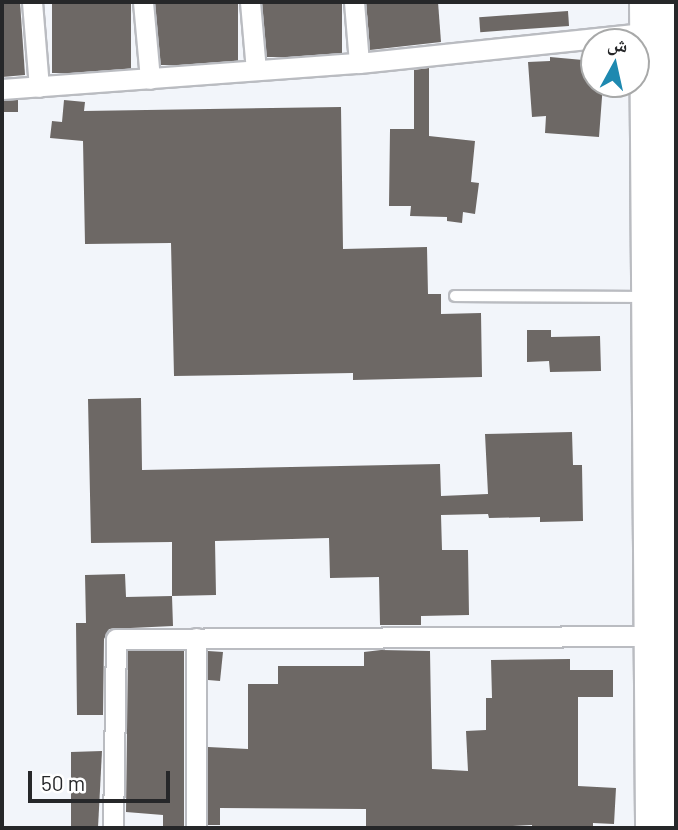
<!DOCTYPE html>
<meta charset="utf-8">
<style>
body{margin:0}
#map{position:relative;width:678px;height:830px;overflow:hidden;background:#f2f5fa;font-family:Barlow,"Noto Naskh Arabic",sans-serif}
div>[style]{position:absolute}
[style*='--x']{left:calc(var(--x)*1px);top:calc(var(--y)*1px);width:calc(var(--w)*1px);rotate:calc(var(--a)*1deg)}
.building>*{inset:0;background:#6d6865;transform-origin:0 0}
.roads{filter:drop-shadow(2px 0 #babcc1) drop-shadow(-2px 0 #babcc1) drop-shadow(0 2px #babcc1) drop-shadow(0 -2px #babcc1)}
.lane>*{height:10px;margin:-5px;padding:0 5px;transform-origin:5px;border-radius:5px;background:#fff}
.street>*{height:19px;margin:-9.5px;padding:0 9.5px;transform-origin:9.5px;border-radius:9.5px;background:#fff}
.primary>*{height:30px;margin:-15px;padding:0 15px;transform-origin:15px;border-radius:15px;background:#fff}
span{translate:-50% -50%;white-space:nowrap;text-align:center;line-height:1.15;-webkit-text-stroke:7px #fff;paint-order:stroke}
.frame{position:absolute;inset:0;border:4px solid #262729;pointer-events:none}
.north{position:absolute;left:580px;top:28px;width:70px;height:70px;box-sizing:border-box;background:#fff;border:2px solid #a8a9a9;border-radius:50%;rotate:8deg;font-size:19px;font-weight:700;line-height:28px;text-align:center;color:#262729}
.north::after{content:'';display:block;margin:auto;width:24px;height:32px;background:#1e89b0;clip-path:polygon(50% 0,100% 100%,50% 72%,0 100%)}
.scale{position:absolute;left:28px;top:771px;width:142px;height:32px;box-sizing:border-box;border:4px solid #262729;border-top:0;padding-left:9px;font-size:21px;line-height:24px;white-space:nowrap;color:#262729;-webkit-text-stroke:5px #fff;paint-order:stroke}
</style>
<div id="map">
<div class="building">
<i style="clip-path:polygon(2px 2px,20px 2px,25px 75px,2px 77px)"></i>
<i style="left:52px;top:2px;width:79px;height:71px"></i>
<i style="left:155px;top:2px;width:83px;height:63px"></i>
<i style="left:262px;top:2px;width:80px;height:55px"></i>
<i style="clip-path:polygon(366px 2px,438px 2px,441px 42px,370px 50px)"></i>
<i style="left:568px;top:11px;width:15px;height:89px;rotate:86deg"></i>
<i style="clip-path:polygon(550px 57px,594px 61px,594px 84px,603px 84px,599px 137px,545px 133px,546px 116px,532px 117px,528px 62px,550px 61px)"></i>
<i style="clip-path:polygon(429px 68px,429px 136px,475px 141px,471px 182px,479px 183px,475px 214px,463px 212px,462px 223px,447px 221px,447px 217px,410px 216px,411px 206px,389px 206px,390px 129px,414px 129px,414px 70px)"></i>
<i style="left:18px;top:100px;width:12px;height:16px;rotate:90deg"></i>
<i style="clip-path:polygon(64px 100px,85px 102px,84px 111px,341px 107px,343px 249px,427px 247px,428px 294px,441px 294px,441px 314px,481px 313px,482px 377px,353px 380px,353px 373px,174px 376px,171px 243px,85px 244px,83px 141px,50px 138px,52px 121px,62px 122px)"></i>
<i style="clip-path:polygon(527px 330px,551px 330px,551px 337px,600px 336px,601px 371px,550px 372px,549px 361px,527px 362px)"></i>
<i style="clip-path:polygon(141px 398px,142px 470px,440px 464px,441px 496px,488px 494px,485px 434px,572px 432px,573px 465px,582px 465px,583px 521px,540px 522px,540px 517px,489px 518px,488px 514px,441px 515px,442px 550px,468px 550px,469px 615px,421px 616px,421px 625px,380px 625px,379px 577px,330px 578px,329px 538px,215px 541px,216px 595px,172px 596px,172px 542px,91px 543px,88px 399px)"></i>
<i style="clip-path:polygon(125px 574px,126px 597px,172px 596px,173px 626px,109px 629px,104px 639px,103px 715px,77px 715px,76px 623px,86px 623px,85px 575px)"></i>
<i style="clip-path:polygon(381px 650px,430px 651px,432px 769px,468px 771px,466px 731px,486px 730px,486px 698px,492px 698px,491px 660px,570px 659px,570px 670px,613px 670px,613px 697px,578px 697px,578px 786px,616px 788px,614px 824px,593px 823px,593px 828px,532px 828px,532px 825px,475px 828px,366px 826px,366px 809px,220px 808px,220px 825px,208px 825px,208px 747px,248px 749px,248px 684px,278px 684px,278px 666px,364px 666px,364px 652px)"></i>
<i style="clip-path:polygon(128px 651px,184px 651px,184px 828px,163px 828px,163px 815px,126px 812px)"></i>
<i style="clip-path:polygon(208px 651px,223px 652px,220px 681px,208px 680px)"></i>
<i style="clip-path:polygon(102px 751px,98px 828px,71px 828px,71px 752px)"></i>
</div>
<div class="roads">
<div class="lane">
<i style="--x:455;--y:296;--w:188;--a:0.3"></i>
</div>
<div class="street">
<i style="--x:32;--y:2;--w:85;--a:85.3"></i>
<i style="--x:143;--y:2;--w:77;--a:84.8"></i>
<i style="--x:250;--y:2;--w:68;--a:85"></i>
<i style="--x:354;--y:2;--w:61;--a:85.3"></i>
<i style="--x:2;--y:89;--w:358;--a:-4.2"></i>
<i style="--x:359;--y:63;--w:289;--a:-6"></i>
<i style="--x:196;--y:638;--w:190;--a:90"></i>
<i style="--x:113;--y:828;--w:189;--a:-89.1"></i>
<i style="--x:116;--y:639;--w:534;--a:-0.32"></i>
</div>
<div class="primary">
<i style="--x:645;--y:2;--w:826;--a:89.58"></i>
<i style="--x:669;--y:2;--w:826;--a:89.65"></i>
</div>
</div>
<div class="frame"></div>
<div class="north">ش</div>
<div class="scale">50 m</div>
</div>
